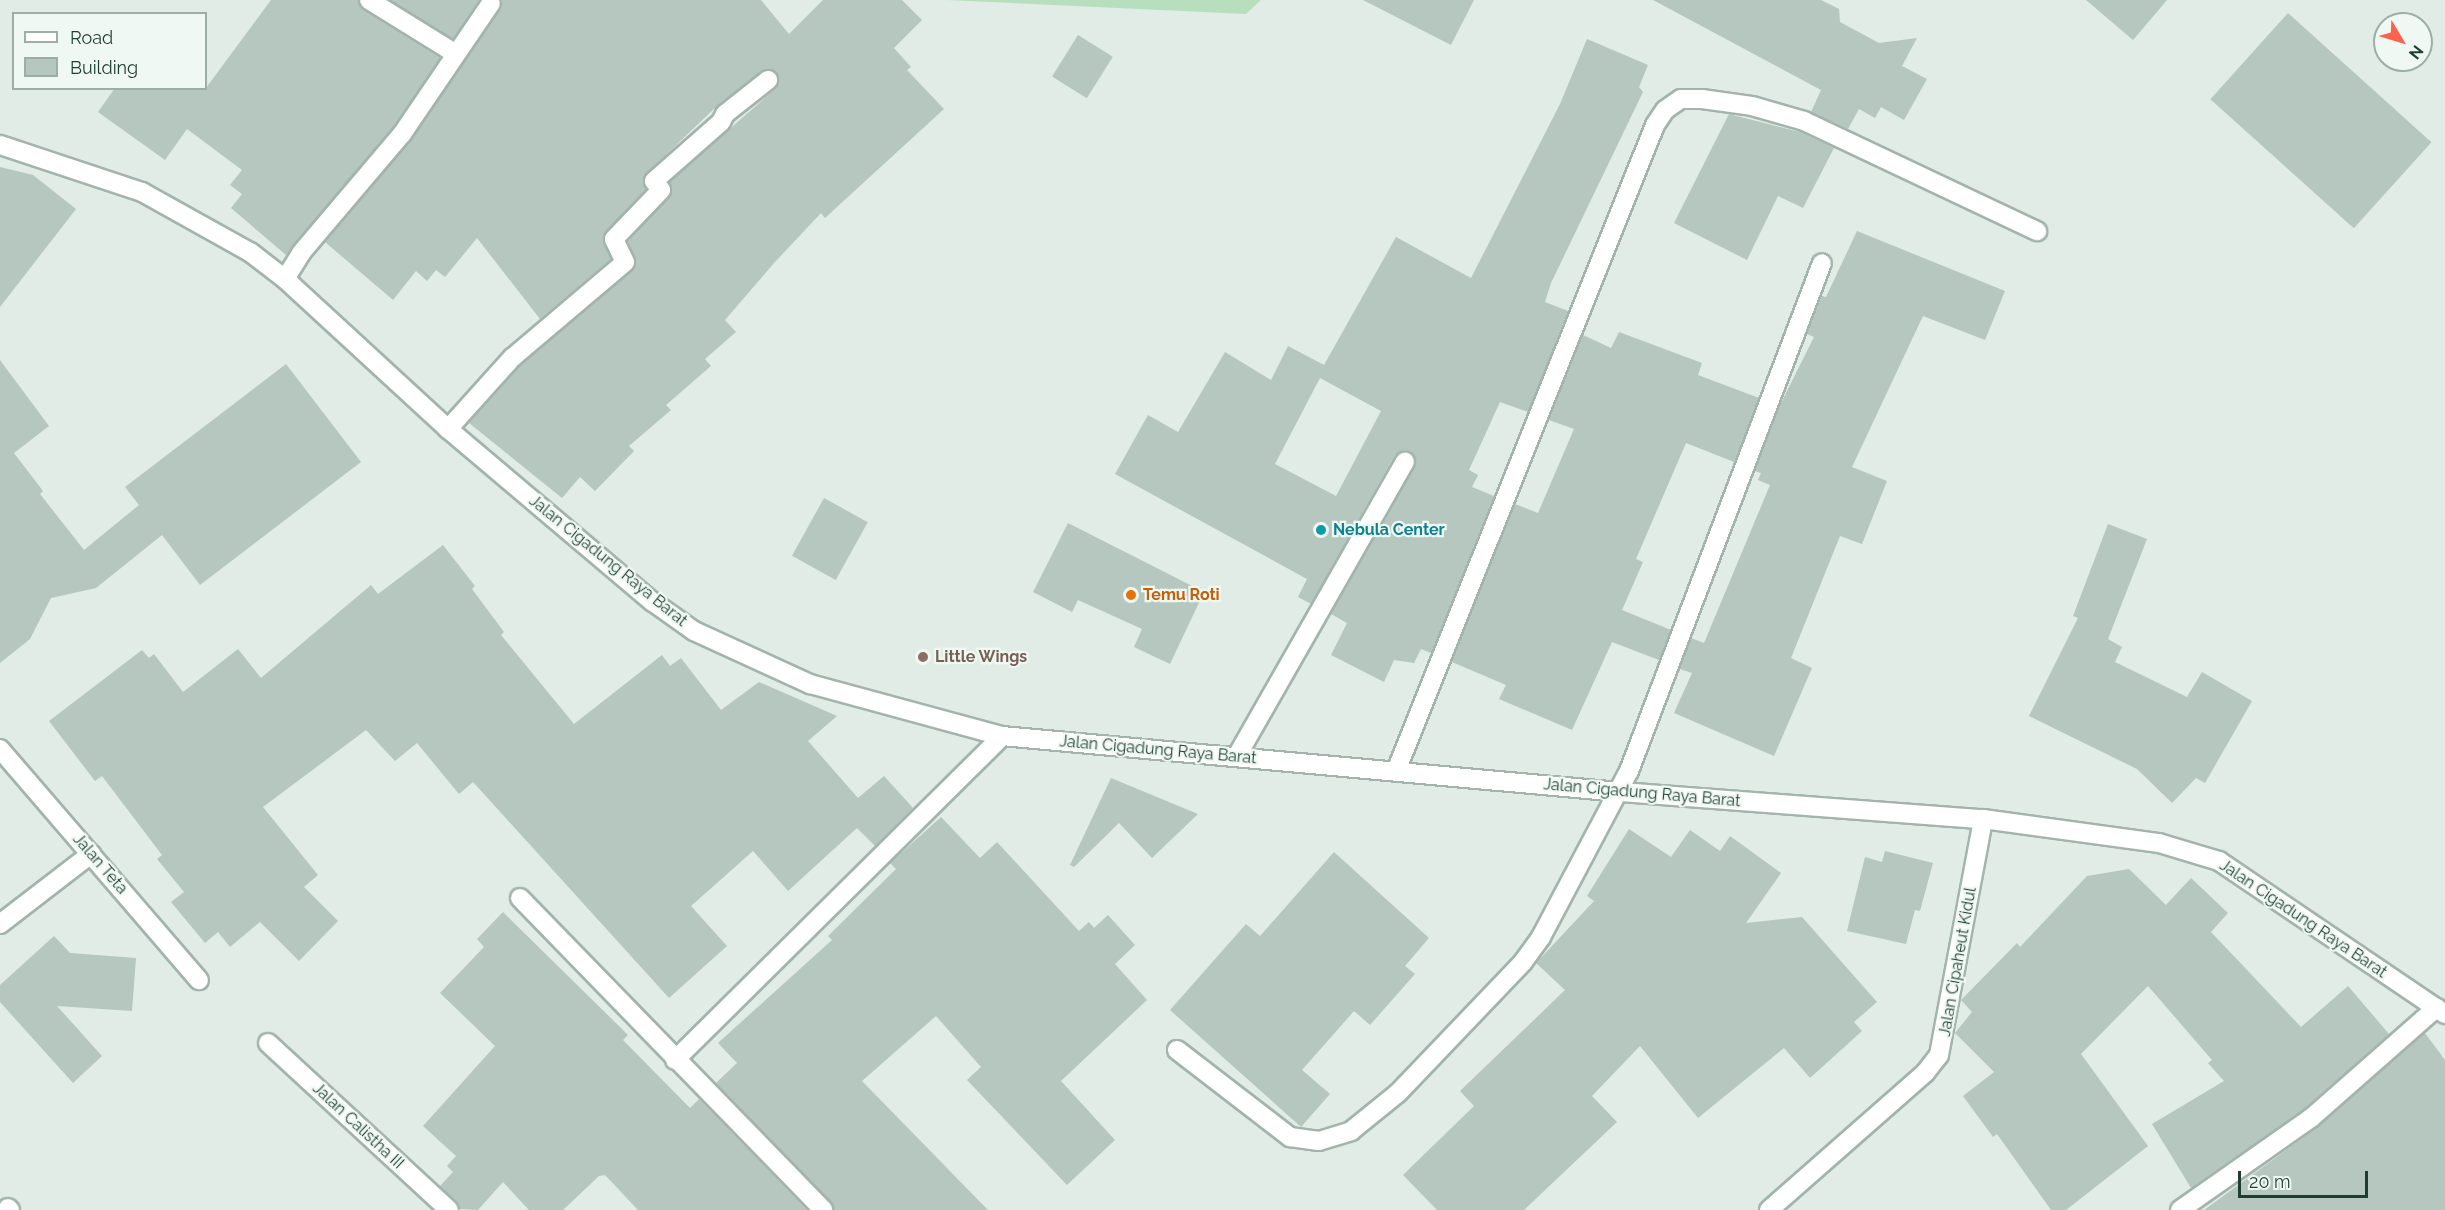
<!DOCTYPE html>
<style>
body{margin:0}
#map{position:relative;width:2445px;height:1210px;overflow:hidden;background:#e0ece5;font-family:Raleway,sans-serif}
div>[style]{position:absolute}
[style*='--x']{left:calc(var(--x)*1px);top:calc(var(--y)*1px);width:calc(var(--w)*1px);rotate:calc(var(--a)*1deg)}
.green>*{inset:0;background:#b7dfbd}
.building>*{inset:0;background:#b5c7be;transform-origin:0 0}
.roads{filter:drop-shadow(2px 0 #a2b4ac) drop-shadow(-2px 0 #a2b4ac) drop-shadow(0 2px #a2b4ac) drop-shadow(0 -2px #a2b4ac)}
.street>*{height:18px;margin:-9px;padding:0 9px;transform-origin:9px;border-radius:9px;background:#fff}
.secondary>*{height:18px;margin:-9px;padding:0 9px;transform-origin:9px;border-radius:9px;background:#fff}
.dots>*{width:16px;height:16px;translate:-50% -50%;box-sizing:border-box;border:3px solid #f0f8f3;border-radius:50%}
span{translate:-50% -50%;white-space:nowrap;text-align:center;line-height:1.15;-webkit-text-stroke:4.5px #f0f8f3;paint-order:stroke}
.culture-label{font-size:16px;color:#0d838f;font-weight:700}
.left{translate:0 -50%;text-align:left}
.street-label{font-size:16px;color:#1f3e32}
.food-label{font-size:16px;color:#c56008;font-weight:700}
.education-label{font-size:16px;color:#785e54;font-weight:700}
.legend{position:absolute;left:12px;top:12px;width:195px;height:78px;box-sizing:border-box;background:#f0f8f3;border:2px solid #9caea6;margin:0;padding:8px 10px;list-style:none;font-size:18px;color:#1f3e32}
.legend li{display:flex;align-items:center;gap:12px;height:30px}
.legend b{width:30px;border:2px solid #9caea6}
.north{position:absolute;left:2373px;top:12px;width:60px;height:60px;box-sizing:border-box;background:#f0f8f3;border:2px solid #9caea6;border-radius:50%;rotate:128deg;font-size:16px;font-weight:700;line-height:24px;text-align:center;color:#1f3e32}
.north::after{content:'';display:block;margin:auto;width:21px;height:27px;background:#fd634c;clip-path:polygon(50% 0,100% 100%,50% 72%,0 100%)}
.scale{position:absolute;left:2238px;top:1171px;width:130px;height:27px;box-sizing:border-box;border:3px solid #1f3e32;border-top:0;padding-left:8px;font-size:18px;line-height:21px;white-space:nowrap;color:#1f3e32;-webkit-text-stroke:4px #f0f8f3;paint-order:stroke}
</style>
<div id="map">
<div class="green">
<i style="clip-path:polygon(947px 0,1261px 0,1246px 14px)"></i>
</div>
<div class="building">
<i style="clip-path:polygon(271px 0,358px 0,363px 10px,440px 58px,393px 127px,286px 255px,231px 208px,242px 194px,230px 185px,242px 170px,187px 129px,165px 160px,98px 112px,115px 88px,206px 88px)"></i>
<i style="clip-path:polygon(390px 0,479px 0,453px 39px)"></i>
<i style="clip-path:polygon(502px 0,761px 0,789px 34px,823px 0,902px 0,922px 20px,894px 48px,911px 67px,907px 70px,944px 109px,825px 218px,821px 213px,774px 263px,725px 320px,736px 332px,705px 359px,711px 366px,666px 405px,671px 410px,629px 446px,634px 451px,595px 491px,580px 477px,562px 498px,469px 423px,520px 366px,633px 270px,636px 261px,628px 241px,669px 197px,669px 182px,775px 89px,779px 79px,773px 70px,761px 71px,718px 105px,647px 173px,643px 182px,646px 189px,603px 237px,611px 259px,540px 319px,477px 238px,445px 277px,436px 270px,427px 281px,416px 271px,393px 300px,325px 242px,411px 140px,500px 9px)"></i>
<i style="clip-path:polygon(1363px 0,1474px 0,1451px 45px)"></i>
<i style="clip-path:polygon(1653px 0,1821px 0,1839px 9px,1840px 22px,1879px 43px,1917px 38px,1902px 66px,1927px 79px,1904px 120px,1881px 107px,1875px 118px,1859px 109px,1848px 129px,1811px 112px,1821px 90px)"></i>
<i style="clip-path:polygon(2086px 0,2167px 0,2133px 40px)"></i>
<i style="left:2288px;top:13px;width:193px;height:116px;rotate:42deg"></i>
<i style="left:1078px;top:35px;width:41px;height:49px;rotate:32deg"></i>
<i style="clip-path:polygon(evenodd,1587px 39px,1648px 65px,1639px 87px,1643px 92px,1551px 283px,1545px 302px,1568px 311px,1528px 412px,1500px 402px,1469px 470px,1478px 475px,1472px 487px,1494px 496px,1431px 653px,1421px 649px,1414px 663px,1394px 660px,1384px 682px,1331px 655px,1347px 623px,1331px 614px,1415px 467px,1411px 452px,1404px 450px,1395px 455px,1311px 604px,1298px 597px,1307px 579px,1115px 474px,1148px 415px,1178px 432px,1225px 352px,1271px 380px,1288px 346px,1324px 365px,1396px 237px,1471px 278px,1560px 104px,1587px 39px,1320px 378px,1381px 411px,1336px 496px,1275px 464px,1320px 378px)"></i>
<i style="clip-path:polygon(1729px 114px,1800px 132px,1834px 148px,1803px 208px,1778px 196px,1747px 260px,1674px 223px)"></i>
<i style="clip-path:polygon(0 167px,33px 175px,76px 209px,0 307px)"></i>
<i style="clip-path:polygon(1857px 231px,2005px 291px,1985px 340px,1923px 316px,1852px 467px,1887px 481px,1862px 544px,1840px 536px,1791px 658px,1812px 668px,1774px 756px,1674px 713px,1692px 673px,1680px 669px,1691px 638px,1704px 643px,1770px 485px,1758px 480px,1761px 473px,1755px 471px,1779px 407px,1814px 337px,1807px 334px,1822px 296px,1826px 297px)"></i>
<i style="clip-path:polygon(1619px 332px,1702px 363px,1698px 375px,1759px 398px,1734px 462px,1686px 443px,1636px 559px,1643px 562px,1622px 610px,1671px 630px,1659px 660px,1612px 642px,1572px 730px,1499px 699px,1506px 685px,1452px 662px,1515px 504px,1538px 513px,1574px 429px,1549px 420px,1583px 335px,1611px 348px)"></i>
<i style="clip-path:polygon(0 360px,49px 426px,14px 453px,43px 491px,40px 494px,84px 550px,139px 505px,125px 487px,286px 364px,361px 462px,200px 585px,162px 535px,96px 588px,51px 598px,30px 639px,0 663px)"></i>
<i style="left:824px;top:498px;width:50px;height:66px;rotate:29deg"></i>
<i style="clip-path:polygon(1068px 523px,1204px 592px,1170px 664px,1134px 647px,1142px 629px,1078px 600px,1072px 612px,1033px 592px)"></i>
<i style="clip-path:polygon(2108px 524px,2147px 539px,2108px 639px,2122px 647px,2115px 662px,2187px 697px,2202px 672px,2252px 701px,2205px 783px,2196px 778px,2172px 803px,2137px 769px,2029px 716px,2078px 618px,2073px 616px)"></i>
<i style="clip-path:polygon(443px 545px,475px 586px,472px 589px,504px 632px,501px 635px,574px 724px,662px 655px,670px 666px,681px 658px,721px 710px,759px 682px,837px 716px,808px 741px,858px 798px,884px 776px,913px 808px,875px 846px,857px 828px,788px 891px,753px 851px,691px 906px,727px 946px,669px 998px,473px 782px,459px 794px,417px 743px,395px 761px,366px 730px,263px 807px,318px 875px,304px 887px,338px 921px,299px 961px,260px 922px,230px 947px,218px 932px,205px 943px,171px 902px,184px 892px,157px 859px,162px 855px,102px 776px,95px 781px,49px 721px,142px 650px,149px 658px,154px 654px,183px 692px,238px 649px,261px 678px,371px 585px,378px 594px)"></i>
<i style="clip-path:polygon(1111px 778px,1198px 814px,1152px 858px,1119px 823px,1074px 867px,1070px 865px)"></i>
<i style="clip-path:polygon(941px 817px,980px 858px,997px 842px,1079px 931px,1089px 922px,1094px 928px,1108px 915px,1135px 945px,1115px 964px,1147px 1000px,1061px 1081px,1115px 1140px,1067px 1185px,967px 1080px,981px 1067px,936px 1016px,862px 1081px,988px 1210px,834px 1210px,831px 1202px,716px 1083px,737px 1063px,718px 1043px,832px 940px,828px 936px,896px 869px,890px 863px)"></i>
<i style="clip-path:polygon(1629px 829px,1671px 857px,1690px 830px,1720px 851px,1730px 836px,1781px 873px,1746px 923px,1802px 917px,1877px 1002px,1854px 1022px,1862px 1031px,1810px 1078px,1784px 1048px,1698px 1118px,1640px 1046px,1592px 1096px,1617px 1122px,1524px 1210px,1437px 1210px,1403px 1175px,1474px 1106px,1460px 1091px,1565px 990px,1536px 963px,1594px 901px,1587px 896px)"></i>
<i style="clip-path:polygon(1885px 851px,1933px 863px,1920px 911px,1915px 910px,1906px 944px,1847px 931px,1865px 857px,1882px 862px)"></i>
<i style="clip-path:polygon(1334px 852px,1429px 938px,1405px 966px,1415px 974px,1370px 1025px,1354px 1011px,1302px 1070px,1330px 1094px,1301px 1127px,1170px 1010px,1246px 924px,1260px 936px)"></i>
<i style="clip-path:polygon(2129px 869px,2166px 905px,2191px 878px,2228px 913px,2211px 932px,2301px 1027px,2348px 986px,2389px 1034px,2304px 1109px,2191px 1188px,2152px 1124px,2224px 1081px,2208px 1063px,2212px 1060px,2148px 986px,2081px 1054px,2148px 1146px,2066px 1210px,2051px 1210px,1997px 1134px,1993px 1137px,1963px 1096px,1994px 1072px,1955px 1033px,1972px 1012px,1961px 1000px,2017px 943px,2020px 947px,2087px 876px)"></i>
<i style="clip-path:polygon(503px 912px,628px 1035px,623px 1040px,690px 1108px,699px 1099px,807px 1210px,638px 1210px,605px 1175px,599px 1176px,563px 1210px,529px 1210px,503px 1182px,478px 1210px,460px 1209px,440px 1186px,453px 1172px,447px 1166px,456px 1156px,423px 1126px,495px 1046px,440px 993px,484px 947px,477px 939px)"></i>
<i style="clip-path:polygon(54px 936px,70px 953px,136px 958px,132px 1011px,57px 1006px,102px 1056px,73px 1083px,0 1002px,0 985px)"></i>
<i style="clip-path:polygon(2425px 1033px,2445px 1060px,2445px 1210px,2204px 1210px,2318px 1127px)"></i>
</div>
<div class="roads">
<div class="street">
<i style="--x:369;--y:0;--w:102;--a:31.8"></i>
<i style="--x:285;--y:279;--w:31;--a:-58"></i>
<i style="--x:301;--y:253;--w:156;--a:-49.7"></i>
<i style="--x:402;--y:134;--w:158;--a:-55.8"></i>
<i style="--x:448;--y:429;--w:96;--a:-48"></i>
<i style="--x:512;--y:358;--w:148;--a:-40.3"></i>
<i style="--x:625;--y:262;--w:25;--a:-116"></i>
<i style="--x:614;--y:239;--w:68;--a:-46.2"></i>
<i style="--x:661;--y:190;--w:11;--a:-128"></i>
<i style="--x:654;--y:181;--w:89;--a:-41.4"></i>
<i style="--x:721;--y:122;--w:9;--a:-63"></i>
<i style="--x:725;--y:114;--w:55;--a:-38.3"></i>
<i style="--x:0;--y:749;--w:305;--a:49.3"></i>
<i style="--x:1237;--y:756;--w:339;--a:-60.3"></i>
<i style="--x:1396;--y:771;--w:696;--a:-68.15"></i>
<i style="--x:1655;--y:125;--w:18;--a:-56"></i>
<i style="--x:1665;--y:110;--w:19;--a:-35"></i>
<i style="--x:1681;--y:99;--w:21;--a:0"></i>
<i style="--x:1702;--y:99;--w:50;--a:8"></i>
<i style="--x:1752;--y:106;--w:54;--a:16.1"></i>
<i style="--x:1804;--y:121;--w:258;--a:25.3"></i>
<i style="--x:520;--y:898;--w:435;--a:45.8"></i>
<i style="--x:0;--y:924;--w:115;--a:-37.6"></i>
<i style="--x:268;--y:1043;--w:246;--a:42.7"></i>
<i style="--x:1177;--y:1050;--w:143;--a:37.6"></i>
<i style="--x:1290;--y:1137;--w:29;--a:8"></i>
<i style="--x:1319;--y:1141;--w:34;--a:-17"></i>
<i style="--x:1351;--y:1131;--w:60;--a:-39"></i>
<i style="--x:1398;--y:1093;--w:181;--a:-46.3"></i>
<i style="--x:1523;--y:962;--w:31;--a:-54"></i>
<i style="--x:1541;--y:937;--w:188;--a:-62.1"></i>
<i style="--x:1629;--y:771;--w:543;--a:-69.2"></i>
<i style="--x:675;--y:1060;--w:460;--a:-44.7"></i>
<i style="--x:8;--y:1208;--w:3;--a:45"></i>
<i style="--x:1769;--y:1210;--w:208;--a:-41.3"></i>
<i style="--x:1925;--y:1073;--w:23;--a:-52"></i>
<i style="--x:1939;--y:1055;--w:240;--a:-79.4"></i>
<i style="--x:2180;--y:1210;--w:160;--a:-35.1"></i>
<i style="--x:2311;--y:1118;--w:167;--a:-41.3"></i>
</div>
<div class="secondary">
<i style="--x:0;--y:145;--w:150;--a:18.3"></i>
<i style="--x:142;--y:192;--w:124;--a:29.1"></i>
<i style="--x:250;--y:252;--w:44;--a:37.6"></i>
<i style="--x:285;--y:279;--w:222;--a:42.6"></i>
<i style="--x:448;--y:429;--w:268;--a:40.2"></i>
<i style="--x:653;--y:602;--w:50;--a:35.3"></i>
<i style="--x:694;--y:631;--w:128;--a:24.6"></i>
<i style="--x:810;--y:684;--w:199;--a:15.2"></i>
<i style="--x:1002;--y:736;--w:621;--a:5.18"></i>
<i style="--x:1620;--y:792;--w:364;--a:4.3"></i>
<i style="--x:1983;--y:819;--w:178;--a:7.8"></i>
<i style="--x:2159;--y:843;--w:63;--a:16.7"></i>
<i style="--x:2219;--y:861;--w:273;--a:34.1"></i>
</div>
</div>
<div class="dots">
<i style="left:1321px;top:530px;background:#0f9aa8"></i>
<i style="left:1131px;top:595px;background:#e8710a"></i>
<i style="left:923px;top:657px;background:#8d6e63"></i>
</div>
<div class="culture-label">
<span class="left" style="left:1333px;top:530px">Nebula Center</span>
</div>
<div class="street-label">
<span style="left:608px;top:561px;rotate:39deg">Jalan Cigadung Raya Barat</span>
<span style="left:1158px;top:750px;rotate:5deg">Jalan Cigadung Raya Barat</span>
<span style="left:1642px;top:793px;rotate:5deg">Jalan Cigadung Raya Barat</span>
<span style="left:100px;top:864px;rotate:49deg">Jalan Teta</span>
<span style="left:2303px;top:919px;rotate:34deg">Jalan Cigadung Raya Barat</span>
<span style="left:1958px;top:962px;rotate:-80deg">Jalan Cipaheut Kidul</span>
<span style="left:358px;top:1126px;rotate:43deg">Jalan Calistha III</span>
</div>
<div class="food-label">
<span class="left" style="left:1143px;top:595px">Temu Roti</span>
</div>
<div class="education-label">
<span class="left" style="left:935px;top:657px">Little Wings</span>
</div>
<ul class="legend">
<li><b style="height:8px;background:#fff"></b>Road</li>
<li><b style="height:16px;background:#b5c7be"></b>Building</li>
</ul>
<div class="north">N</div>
<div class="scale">20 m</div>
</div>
